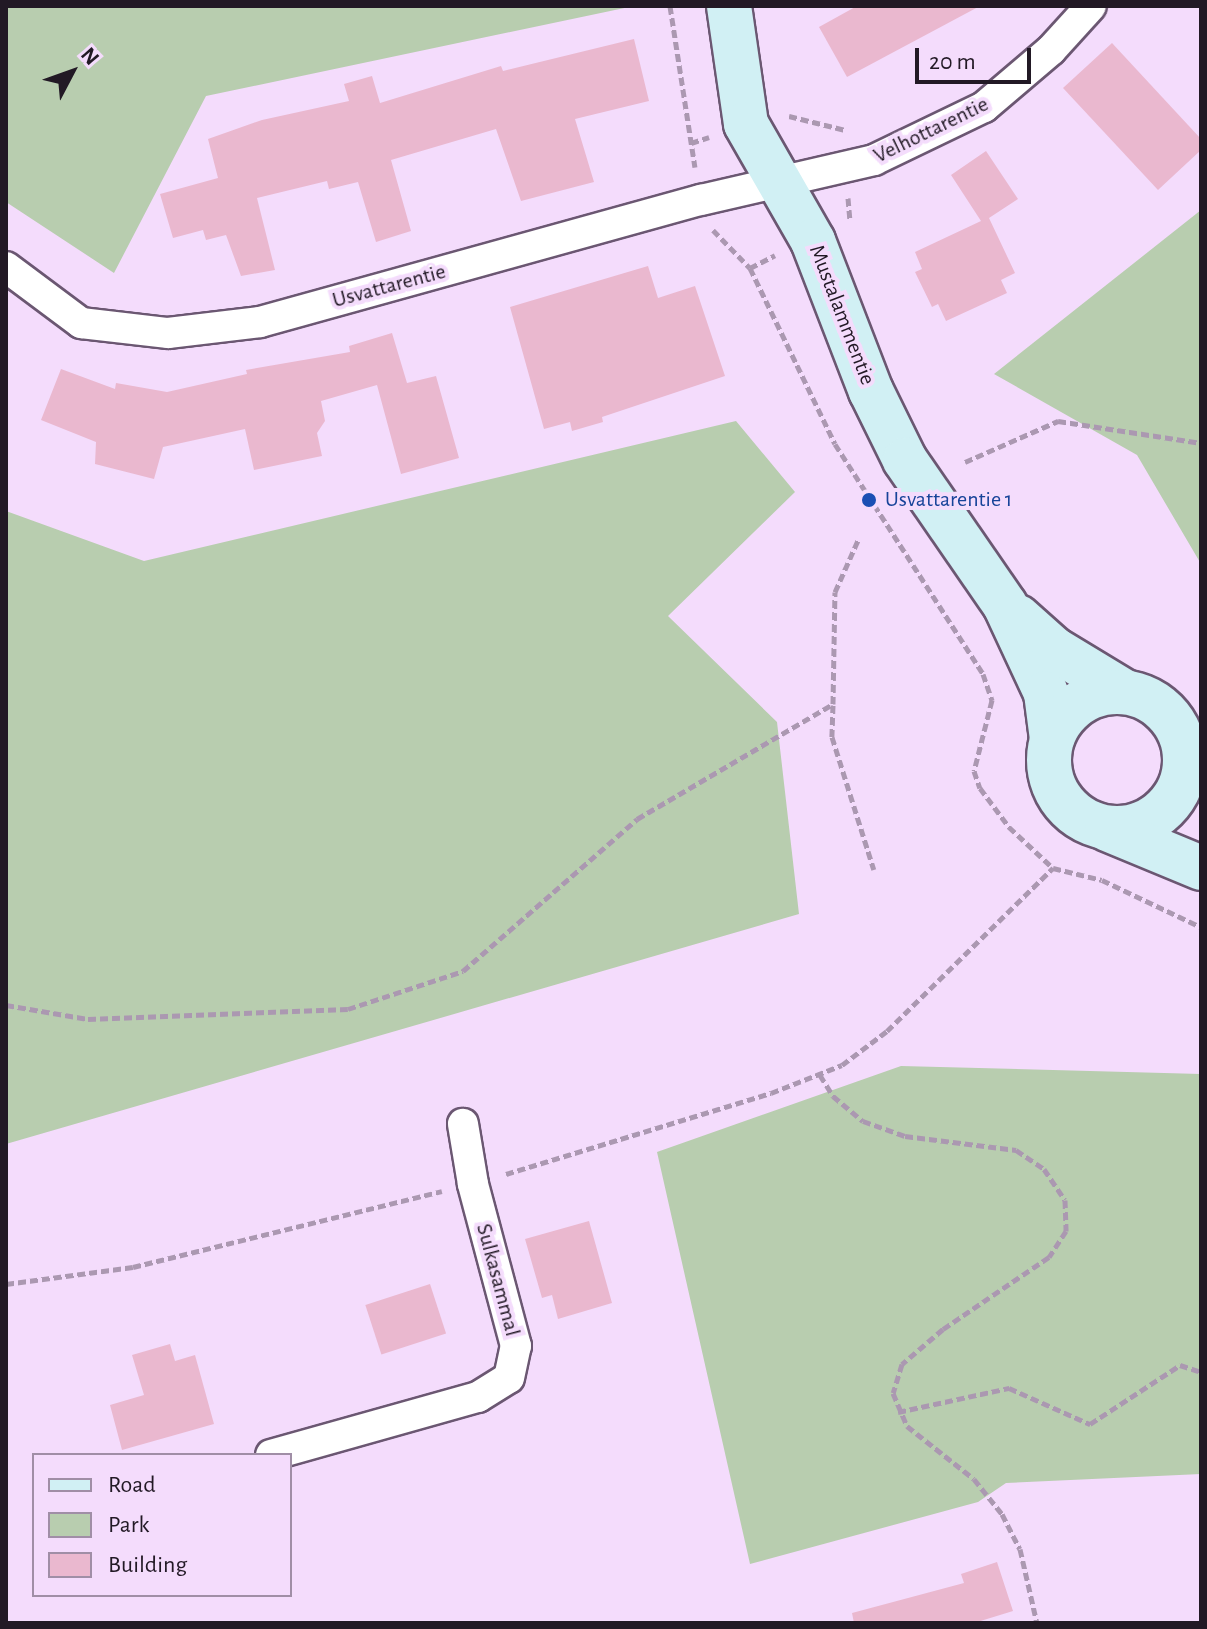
<!DOCTYPE html>
<style>
body{margin:0}
#map{position:relative;width:1207px;height:1629px;overflow:hidden;background:#f4dcfc;font-family:"Alegreya Sans",sans-serif}
div>[style]{position:absolute}
[style*='--x']{left:calc(var(--x)*1px);top:calc(var(--y)*1px);width:calc(var(--w)*1px);rotate:calc(var(--a)*1deg)}
.green>*{inset:0;background:#b8cdaf}
.building>*{inset:0;background:#eab8cf;transform-origin:0 0}
.path>*{height:5px;margin-top:-2.5px;transform-origin:0;background:repeating-linear-gradient(90deg,#ab98b1 0 8px,transparent 0 12px)}
.roads{filter:drop-shadow(2px 0 #6b5772) drop-shadow(-2px 0 #6b5772) drop-shadow(0 2px #6b5772) drop-shadow(0 -2px #6b5772)}
.street>*{height:30px;margin:-15px;padding:0 15px;transform-origin:15px;border-radius:15px;background:#fff}
.secondary>*{height:44px;margin:-22px;padding:0 22px;transform-origin:22px;border-radius:22px;background:#d1f0f4}
.secondary>.ring{margin:-22px;padding:0;box-sizing:content-box;background:none;border:44px solid #d1f0f4;border-radius:50%}
.dots>*{width:22px;height:22px;translate:-50% -50%;box-sizing:border-box;border:4px solid #f4dcfc;border-radius:50%}
span{translate:-50% -50%;white-space:nowrap;text-align:center;line-height:1.15;-webkit-text-stroke:8px #f4dcfc;paint-order:stroke}
.street-label{font-size:22px;color:#221925}
.transit-label{font-size:22px;color:#164399}
.left{translate:0 -50%;text-align:left}
.frame{position:absolute;inset:0;border:8px solid #221925;pointer-events:none}
.legend{position:absolute;left:32px;top:1453px;width:260px;height:144px;box-sizing:border-box;background:#f4dcfc;border:2px solid #a08ea6;margin:0;padding:10px 14px;list-style:none;font-size:24px;color:#221925}
.legend li{display:flex;align-items:center;gap:16px;height:40px}
.legend b{width:40px;border:2px solid #a08ea6}
.north{position:absolute;left:32px;top:32px;width:80px;height:80px;-webkit-text-stroke:6px #f4dcfc;paint-order:stroke;rotate:49deg;font-size:22px;font-weight:700;line-height:32px;text-align:center;color:#221925}
.north::after{content:'';display:block;margin:auto;width:28px;height:36px;background:#221925;clip-path:polygon(50% 0,100% 100%,50% 72%,0 100%)}
.scale{position:absolute;left:915px;top:48px;width:116px;height:36px;box-sizing:border-box;border:4px solid #221925;border-top:0;padding-left:10px;font-size:24px;line-height:28px;white-space:nowrap;color:#221925;-webkit-text-stroke:6px #f4dcfc;paint-order:stroke}
</style>
<div id="map">
<div class="green">
<i style="clip-path:polygon(6px 6px,634px 6px,206px 96px,114px 273px,6px 202px)"></i>
<i style="clip-path:polygon(1201px 210px,1201px 564px,1137px 455px,994px 374px)"></i>
<i style="clip-path:polygon(736px 421px,795px 492px,668px 616px,777px 722px,799px 914px,6px 1144px,6px 511px,144px 561px)"></i>
<i style="clip-path:polygon(901px 1066px,1201px 1074px,1201px 1474px,1006px 1483px,978px 1502px,750px 1564px,657px 1152px)"></i>
</div>
<div class="building">
<i style="clip-path:polygon(857px 6px,980px 6px,847px 77px,819px 27px)"></i>
<i style="clip-path:polygon(634px 39px,649px 101px,575px 119px,594px 182px,521px 201px,496px 129px,391px 160px,411px 231px,376px 242px,358px 182px,329px 189px,327px 181px,257px 198px,275px 270px,241px 276px,226px 235px,206px 240px,203px 230px,173px 238px,160px 194px,218px 178px,208px 139px,262px 120px,349px 101px,344px 84px,372px 76px,380px 103px,501px 66px,503px 71px)"></i>
<i style="clip-path:polygon(1112px 43px,1201px 139px,1201px 150px,1158px 190px,1063px 88px)"></i>
<i style="clip-path:polygon(986px 151px,1018px 199px,989px 218px,1015px 273px,1001px 280px,1007px 293px,946px 321px,938px 304px,932px 307px,915px 272px,922px 269px,915px 252px,981px 221px,951px 175px)"></i>
<i style="clip-path:polygon(648px 266px,658px 298px,695px 286px,725px 376px,602px 417px,603px 422px,572px 431px,570px 422px,544px 429px,510px 307px)"></i>
<i style="clip-path:polygon(392px 333px,407px 383px,436px 376px,459px 458px,401px 474px,377px 385px,321px 401px,325px 421px,317px 433px,322px 456px,254px 470px,245px 429px,163px 447px,154px 479px,95px 464px,96px 442px,41px 420px,61px 369px,115px 389px,116px 383px,167px 392px,247px 374px,246px 370px,350px 352px,349px 346px)"></i>
<i style="clip-path:polygon(589px 1221px,612px 1303px,558px 1319px,552px 1295px,542px 1298px,525px 1239px)"></i>
<i style="left:430px;top:1284px;width:52px;height:68px;rotate:72deg"></i>
<i style="clip-path:polygon(170px 1344px,175px 1361px,195px 1355px,214px 1424px,122px 1450px,110px 1405px,144px 1395px,132px 1355px)"></i>
<i style="clip-path:polygon(997px 1562px,1013px 1611px,974px 1623px,854px 1623px,852px 1613px,964px 1583px,961px 1574px)"></i>
</div>
<div class="path">
<i style="--x:670;--y:6;--w:163;--a:81.2"></i>
<i style="--x:789;--y:116;--w:58;--a:14"></i>
<i style="--x:691;--y:143;--w:19;--a:-18"></i>
<i style="--x:848;--y:198;--w:22;--a:85"></i>
<i style="--x:713;--y:230;--w:53;--a:45.8"></i>
<i style="--x:750;--y:268;--w:195;--a:64.2"></i>
<i style="--x:835;--y:444;--w:274;--a:57.2"></i>
<i style="--x:983;--y:674;--w:28;--a:71"></i>
<i style="--x:992;--y:700;--w:73;--a:104.2"></i>
<i style="--x:974;--y:771;--w:18;--a:71"></i>
<i style="--x:980;--y:788;--w:49;--a:53.4"></i>
<i style="--x:1009;--y:827;--w:60;--a:43"></i>
<i style="--x:1053;--y:868;--w:50;--a:13.8"></i>
<i style="--x:1102;--y:880;--w:110;--a:25.4"></i>
<i style="--x:750;--y:268;--w:28;--a:-27"></i>
<i style="--x:965;--y:462;--w:102;--a:-23.8"></i>
<i style="--x:1058;--y:421;--w:145;--a:8.7"></i>
<i style="--x:833;--y:705;--w:32;--a:92"></i>
<i style="--x:832;--y:737;--w:139;--a:72.5"></i>
<i style="--x:6;--y:1005;--w:83;--a:9.7"></i>
<i style="--x:88;--y:1019;--w:260;--a:-2.2"></i>
<i style="--x:348;--y:1009;--w:121;--a:-18.3"></i>
<i style="--x:463;--y:971;--w:231;--a:-41.1"></i>
<i style="--x:637;--y:819;--w:227;--a:-30.4"></i>
<i style="--x:833;--y:704;--w:112;--a:-89"></i>
<i style="--x:835;--y:592;--w:59;--a:-66"></i>
<i style="--x:820;--y:1075;--w:25;--a:58"></i>
<i style="--x:833;--y:1096;--w:39;--a:40"></i>
<i style="--x:863;--y:1121;--w:45;--a:19.7"></i>
<i style="--x:905;--y:1136;--w:112;--a:7.2"></i>
<i style="--x:1016;--y:1150;--w:34;--a:34"></i>
<i style="--x:1044;--y:1169;--w:37;--a:56"></i>
<i style="--x:1065;--y:1200;--w:31;--a:88"></i>
<i style="--x:1066;--y:1231;--w:31;--a:123"></i>
<i style="--x:1049;--y:1257;--w:128;--a:145.8"></i>
<i style="--x:943;--y:1329;--w:54;--a:139.5"></i>
<i style="--x:902;--y:1364;--w:30;--a:107"></i>
<i style="--x:893;--y:1393;--w:36;--a:67"></i>
<i style="--x:907;--y:1426;--w:85;--a:38.3"></i>
<i style="--x:974;--y:1479;--w:45;--a:51.3"></i>
<i style="--x:1002;--y:1514;--w:39;--a:63"></i>
<i style="--x:1020;--y:1549;--w:76;--a:77.1"></i>
<i style="--x:506;--y:1174;--w:277;--a:-17"></i>
<i style="--x:771;--y:1093;--w:76;--a:-21.5"></i>
<i style="--x:842;--y:1065;--w:56;--a:-37.1"></i>
<i style="--x:887;--y:1031;--w:233;--a:-44.5"></i>
<i style="--x:6;--y:1284;--w:128;--a:-7.6"></i>
<i style="--x:133;--y:1267;--w:318;--a:-13.8"></i>
<i style="--x:898;--y:1412;--w:114;--a:-12.2"></i>
<i style="--x:1009;--y:1388;--w:89;--a:24"></i>
<i style="--x:1090;--y:1424;--w:108;--a:-33.2"></i>
<i style="--x:1180;--y:1365;--w:22;--a:18"></i>
</div>
<div class="roads">
<div class="street">
<i style="--x:6;--y:267;--w:94;--a:36.7"></i>
<i style="--x:81;--y:323;--w:88;--a:6.6"></i>
<i style="--x:168;--y:333;--w:93;--a:-6.8"></i>
<i style="--x:260;--y:322;--w:458;--a:-15.5"></i>
<i style="--x:701;--y:200;--w:178;--a:-13"></i>
<i style="--x:874;--y:160;--w:122;--a:-25.7"></i>
<i style="--x:984;--y:107;--w:88;--a:-40.4"></i>
<i style="--x:1051;--y:50;--w:59;--a:-47.7"></i>
<i style="--x:271;--y:1455;--w:215;--a:-15.7"></i>
<i style="--x:478;--y:1397;--w:36;--a:-32"></i>
<i style="--x:509;--y:1378;--w:33;--a:-78"></i>
<i style="--x:516;--y:1346;--w:168;--a:-104.9"></i>
<i style="--x:473;--y:1184;--w:61;--a:-99.5"></i>
</div>
<div class="secondary">
<i style="--x:729;--y:6;--w:119;--a:81.8"></i>
<i style="--x:746;--y:124;--w:135;--a:60.2"></i>
<i style="--x:813;--y:241;--w:161;--a:68.9"></i>
<i style="--x:871;--y:391;--w:77;--a:63.8"></i>
<i style="--x:905;--y:460;--w:176;--a:55.4"></i>
<i style="--x:1005;--y:605;--w:97;--a:65"></i>
<i style="--x:1046;--y:693;--w:46;--a:82.6"></i>
<i style="--x:1018;--y:617;--w:48;--a:41.6"></i>
<i style="--x:1054;--y:649;--w:83;--a:31.2"></i>
<i class="ring" style="left:1049px;top:692px;width:92px;height:92px"></i>
<i style="--x:1107;--y:829;--w:102;--a:22.5"></i>
</div>
</div>
<div class="dots">
<i style="left:869px;top:500px;background:#1a4fb4"></i>
</div>
<div class="street-label">
<span style="left:931px;top:130px;rotate:-26deg">Velhottarentie</span>
<span style="left:389px;top:286px;rotate:-15deg">Usvattarentie</span>
<span style="left:842px;top:315px;rotate:69deg">Mustalammentie</span>
<span style="left:498px;top:1280px;rotate:75deg">Sulkasammal</span>
</div>
<div class="transit-label">
<span class="left" style="left:885px;top:500px">Usvattarentie 1</span>
</div>
<div class="frame"></div>
<ul class="legend">
<li><b style="height:10px;background:#d1f0f4"></b>Road</li>
<li><b style="height:22px;background:#b8cdaf"></b>Park</li>
<li><b style="height:22px;background:#eab8cf"></b>Building</li>
</ul>
<div class="north">N</div>
<div class="scale">20 m</div>
</div>
